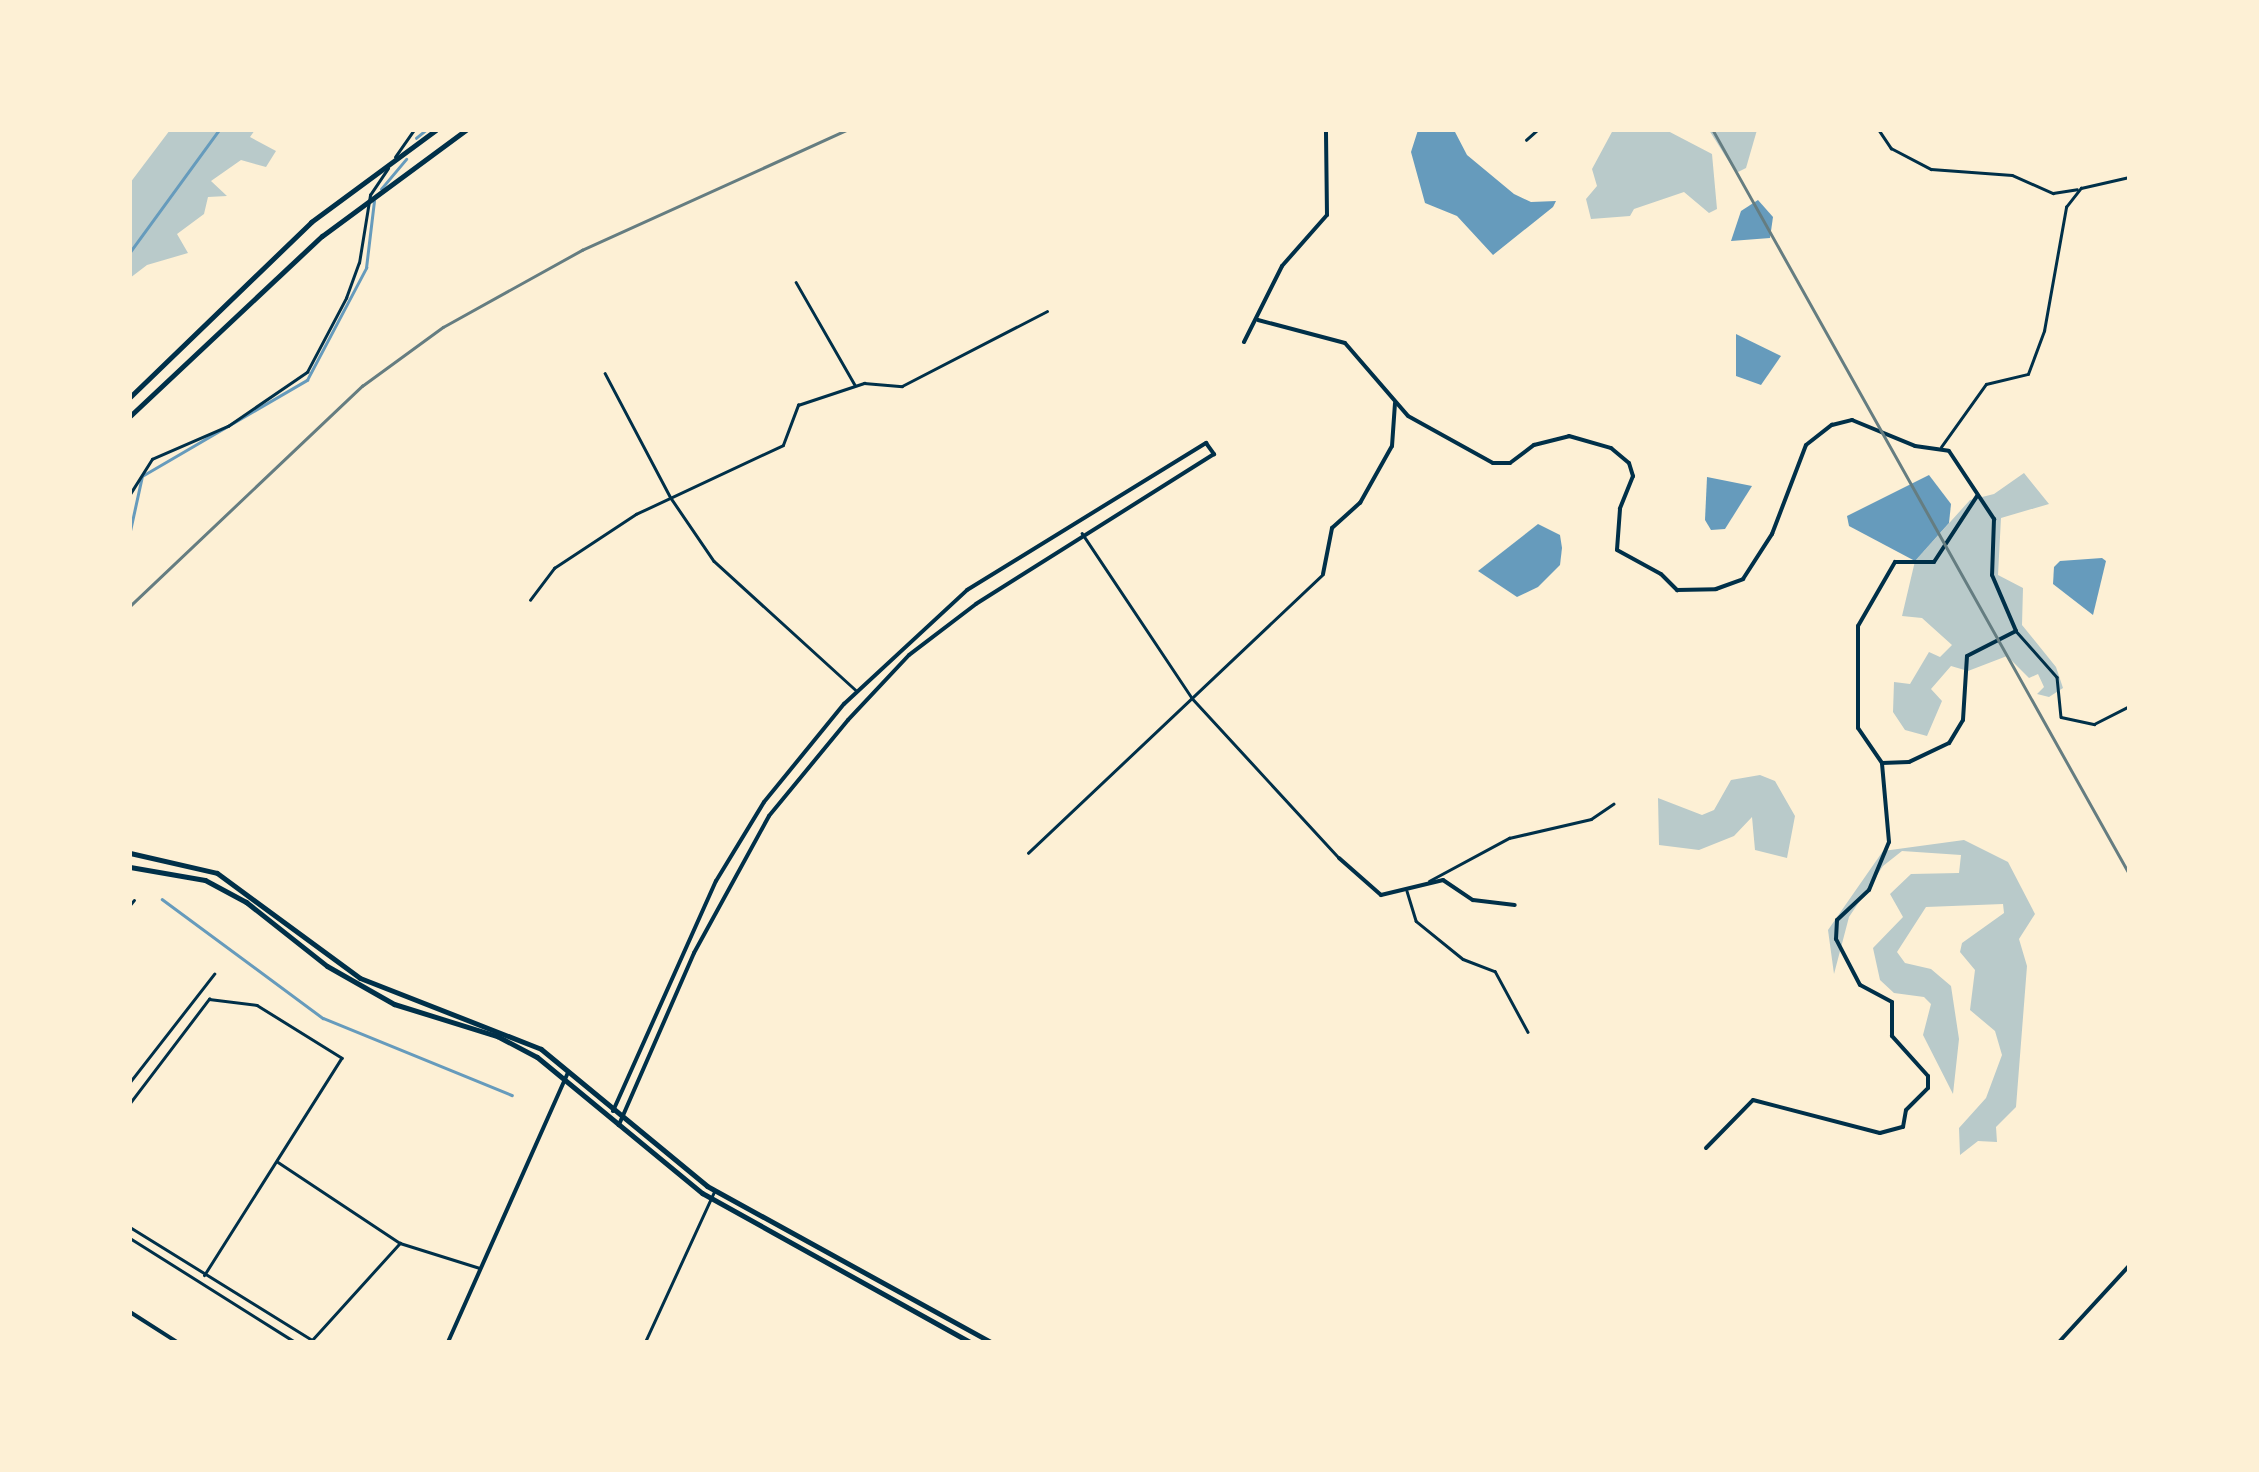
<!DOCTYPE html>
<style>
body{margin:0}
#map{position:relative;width:2259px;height:1472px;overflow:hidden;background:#fdf0d5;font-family:"Golos Text",sans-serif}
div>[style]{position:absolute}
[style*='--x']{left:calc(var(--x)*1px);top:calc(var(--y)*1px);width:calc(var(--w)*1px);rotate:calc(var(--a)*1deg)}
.green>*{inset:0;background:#b9caca}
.water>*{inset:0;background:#669bbc}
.stream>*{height:2.5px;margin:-1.25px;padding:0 1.25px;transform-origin:1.25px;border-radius:1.25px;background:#669bbc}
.minor>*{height:2.5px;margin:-1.25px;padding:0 1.25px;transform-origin:1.25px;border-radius:1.25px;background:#003049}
.tertiary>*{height:4px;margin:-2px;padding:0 2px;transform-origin:2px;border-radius:2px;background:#003049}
.secondary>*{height:4px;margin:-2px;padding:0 2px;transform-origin:2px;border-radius:2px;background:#003049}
.primary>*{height:5px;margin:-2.5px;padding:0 2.5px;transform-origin:2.5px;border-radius:2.5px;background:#003049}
.trunk>*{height:5px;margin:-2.5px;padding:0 2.5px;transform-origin:2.5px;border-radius:2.5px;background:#003049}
.rail>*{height:2.5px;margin:-1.25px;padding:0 1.25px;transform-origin:1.25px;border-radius:1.25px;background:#657d81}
span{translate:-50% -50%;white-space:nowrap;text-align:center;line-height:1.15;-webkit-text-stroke:9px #fdf0d5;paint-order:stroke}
.frame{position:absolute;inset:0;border:132px solid #fdf0d5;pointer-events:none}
</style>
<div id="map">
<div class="green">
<i style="clip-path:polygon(170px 130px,255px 130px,250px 137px,276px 151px,266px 167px,241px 160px,211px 181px,227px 196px,208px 197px,204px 214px,177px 234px,188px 253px,147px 265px,130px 278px,130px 183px)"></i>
<i style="clip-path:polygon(1613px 130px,1666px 130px,1712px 154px,1717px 209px,1709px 213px,1684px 192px,1634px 209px,1630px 216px,1591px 219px,1586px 199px,1597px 186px,1592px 169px)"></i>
<i style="clip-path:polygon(1709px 130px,1757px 130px,1746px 168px,1738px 172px,1731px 165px)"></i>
<i style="clip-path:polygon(2024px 473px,2049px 504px,2001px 518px,1998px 575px,2023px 588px,2022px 625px,2056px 667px,2063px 688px,2049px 697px,2037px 694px,2044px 687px,2038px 674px,2029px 678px,2007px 656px,1968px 671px,1951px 666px,1931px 689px,1942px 701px,1927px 736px,1905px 730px,1893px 712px,1894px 682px,1910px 684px,1929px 652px,1940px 657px,1952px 645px,1922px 618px,1902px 616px,1915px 561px,1970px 500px,1994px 494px)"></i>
<i style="clip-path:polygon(1760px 775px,1775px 781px,1795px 816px,1787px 858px,1755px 850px,1752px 817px,1734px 836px,1699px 850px,1659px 845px,1658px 798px,1702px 815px,1714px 810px,1731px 780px)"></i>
<i style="clip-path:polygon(1964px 840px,2008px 862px,2035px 914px,2019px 939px,2027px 966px,2016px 1107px,1996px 1127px,1997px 1142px,1978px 1141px,1960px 1155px,1959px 1128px,1986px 1098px,2002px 1055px,1995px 1031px,1970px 1010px,1975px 970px,1960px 952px,1962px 943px,2004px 913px,2003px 904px,1926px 907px,1897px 952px,1905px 963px,1931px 969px,1951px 986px,1959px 1039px,1953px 1094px,1923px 1035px,1931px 1004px,1924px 997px,1894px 993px,1880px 980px,1873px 948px,1903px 917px,1890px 894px,1911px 874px,1959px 873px,1961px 855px,1902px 851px,1883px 866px,1849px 917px,1834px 974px,1828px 930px,1883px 851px)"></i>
</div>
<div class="water">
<i style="clip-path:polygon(1418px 130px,1454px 130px,1467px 155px,1514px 194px,1531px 202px,1556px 201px,1553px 207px,1493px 255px,1457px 216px,1425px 203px,1411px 152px)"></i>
<i style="clip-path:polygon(1758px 200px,1773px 217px,1770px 238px,1731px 241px,1741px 211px)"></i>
<i style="clip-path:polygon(1736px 334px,1781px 356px,1761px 385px,1736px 376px)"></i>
<i style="clip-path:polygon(1929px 475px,1951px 504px,1949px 523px,1915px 561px,1849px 526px,1847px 516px)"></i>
<i style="clip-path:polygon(1707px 477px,1752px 486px,1725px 529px,1711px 530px,1705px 520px)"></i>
<i style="clip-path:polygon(1538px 524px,1560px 535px,1562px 548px,1560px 565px,1538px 587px,1517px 597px,1478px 571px)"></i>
<i style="clip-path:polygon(2102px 558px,2106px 561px,2093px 615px,2053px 584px,2054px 567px,2060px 561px)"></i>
</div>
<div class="stream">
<i style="--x:416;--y:138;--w:13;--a:-39"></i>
<i style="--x:381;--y:189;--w:39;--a:-50"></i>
<i style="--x:130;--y:252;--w:151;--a:-53.9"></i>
<i style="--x:130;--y:531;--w:56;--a:-77.7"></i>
<i style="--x:142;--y:476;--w:191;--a:-30.2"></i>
<i style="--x:307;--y:380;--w:127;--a:-62.2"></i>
<i style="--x:366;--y:268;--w:67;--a:-83.2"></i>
<i style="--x:162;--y:899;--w:200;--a:36.5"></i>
<i style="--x:323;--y:1018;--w:204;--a:22.2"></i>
</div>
<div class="minor">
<i style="--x:1879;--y:130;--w:22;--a:56"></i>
<i style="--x:1891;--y:148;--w:45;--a:27.7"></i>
<i style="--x:1931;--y:169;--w:81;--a:4.2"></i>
<i style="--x:2012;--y:175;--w:45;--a:23.7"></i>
<i style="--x:2053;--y:193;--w:24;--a:-9"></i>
<i style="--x:1526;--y:140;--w:15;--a:-42"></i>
<i style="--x:395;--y:157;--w:33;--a:-55"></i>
<i style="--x:796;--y:282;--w:119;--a:60.2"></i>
<i style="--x:605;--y:373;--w:141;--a:62.2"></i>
<i style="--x:671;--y:498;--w:76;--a:55.7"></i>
<i style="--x:714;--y:561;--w:192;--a:42.3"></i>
<i style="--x:1941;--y:447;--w:77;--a:-54.5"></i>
<i style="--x:1986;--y:384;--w:43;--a:-13.4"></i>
<i style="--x:2028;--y:374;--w:46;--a:-69.6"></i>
<i style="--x:2044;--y:331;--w:126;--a:-79.9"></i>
<i style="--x:2066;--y:207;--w:24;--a:-52"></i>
<i style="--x:2081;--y:188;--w:49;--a:-12.9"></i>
<i style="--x:130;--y:494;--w:41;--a:-57.8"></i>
<i style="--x:152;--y:459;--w:83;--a:-23.5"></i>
<i style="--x:228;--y:426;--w:96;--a:-34.4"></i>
<i style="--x:307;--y:372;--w:84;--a:-62.2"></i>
<i style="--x:346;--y:298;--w:37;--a:-70"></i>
<i style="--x:359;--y:263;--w:69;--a:-80.8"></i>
<i style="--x:370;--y:195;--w:32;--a:-56"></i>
<i style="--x:1082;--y:533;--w:198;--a:56.3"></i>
<i style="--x:1192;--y:698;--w:216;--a:47.4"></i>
<i style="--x:530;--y:600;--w:40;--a:-53"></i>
<i style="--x:554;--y:568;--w:98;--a:-33.4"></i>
<i style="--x:636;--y:514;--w:162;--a:-25.1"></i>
<i style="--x:783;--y:445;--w:43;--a:-69.4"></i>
<i style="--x:798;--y:405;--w:70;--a:-18.4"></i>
<i style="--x:864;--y:383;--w:38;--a:5"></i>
<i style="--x:902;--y:386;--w:163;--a:-27.3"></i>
<i style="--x:2017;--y:632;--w:60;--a:48.4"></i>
<i style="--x:2057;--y:677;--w:40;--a:84.3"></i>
<i style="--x:2061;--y:717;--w:34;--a:12"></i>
<i style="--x:2094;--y:724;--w:39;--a:-27"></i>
<i style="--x:1028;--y:853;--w:405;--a:-43.4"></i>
<i style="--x:1429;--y:881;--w:91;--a:-28.3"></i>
<i style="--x:1509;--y:838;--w:84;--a:-13"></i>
<i style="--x:1591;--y:819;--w:27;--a:-34"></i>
<i style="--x:1407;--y:891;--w:31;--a:73"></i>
<i style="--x:1416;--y:921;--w:60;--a:39"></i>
<i style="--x:1463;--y:959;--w:34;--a:21"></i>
<i style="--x:1495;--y:971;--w:69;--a:61.6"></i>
<i style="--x:130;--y:905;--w:6;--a:-51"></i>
<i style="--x:130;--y:1082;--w:137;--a:-52.1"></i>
<i style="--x:130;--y:1103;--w:131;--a:-52.8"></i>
<i style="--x:209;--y:999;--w:48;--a:7.1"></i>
<i style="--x:257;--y:1005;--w:100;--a:31.9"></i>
<i style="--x:342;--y:1058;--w:257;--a:122.3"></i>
<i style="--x:278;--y:1162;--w:146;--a:33.6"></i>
<i style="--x:130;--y:1227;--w:214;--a:31.8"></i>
<i style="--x:312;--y:1340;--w:131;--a:-47.8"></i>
<i style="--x:400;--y:1243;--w:84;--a:17.4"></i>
<i style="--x:130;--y:1238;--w:195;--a:32.2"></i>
<i style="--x:645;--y:1342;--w:165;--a:-65.3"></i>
</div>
<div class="tertiary">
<i style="--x:1258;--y:320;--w:90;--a:14.8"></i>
<i style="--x:1345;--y:343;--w:96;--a:49.2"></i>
<i style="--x:1408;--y:416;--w:97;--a:28.9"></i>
<i style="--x:1493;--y:463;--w:17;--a:0"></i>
<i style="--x:1510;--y:463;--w:30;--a:-37"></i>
<i style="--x:1534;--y:445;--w:36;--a:-14"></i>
<i style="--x:1569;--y:436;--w:44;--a:15.9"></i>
<i style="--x:1611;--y:448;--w:23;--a:40"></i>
<i style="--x:1629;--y:463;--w:14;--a:73"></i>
<i style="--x:1633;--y:476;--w:35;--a:112"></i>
<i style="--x:1620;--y:509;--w:41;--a:94.2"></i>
<i style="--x:1617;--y:550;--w:50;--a:28.6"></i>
<i style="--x:1661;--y:574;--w:23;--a:45"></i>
<i style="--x:1677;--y:590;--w:39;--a:-1"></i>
<i style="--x:1716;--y:589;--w:29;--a:-20"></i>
<i style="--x:1743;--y:579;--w:54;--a:-57.2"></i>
<i style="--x:1772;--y:534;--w:95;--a:-69.1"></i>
<i style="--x:1806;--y:445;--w:33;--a:-38"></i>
<i style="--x:1832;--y:425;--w:21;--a:-14"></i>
<i style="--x:1852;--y:420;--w:68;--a:22.4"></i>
<i style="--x:1915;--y:446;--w:34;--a:8"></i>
<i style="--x:1949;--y:451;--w:82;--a:56.5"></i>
<i style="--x:1994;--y:519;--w:56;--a:92"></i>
<i style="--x:1992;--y:575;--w:61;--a:66.8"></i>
<i style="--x:2016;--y:631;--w:55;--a:153"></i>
<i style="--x:1967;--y:656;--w:64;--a:93.6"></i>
<i style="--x:1963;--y:720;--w:27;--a:121"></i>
<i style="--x:1949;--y:743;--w:44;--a:154.6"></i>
<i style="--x:1909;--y:762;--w:27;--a:178"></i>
<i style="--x:1882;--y:763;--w:42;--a:-124.4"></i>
<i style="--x:1858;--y:728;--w:102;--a:-90"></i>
<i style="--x:1858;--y:626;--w:74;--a:-60"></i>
<i style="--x:1895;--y:562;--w:39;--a:0"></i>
<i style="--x:1934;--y:562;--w:79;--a:-56.9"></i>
<i style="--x:1244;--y:342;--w:85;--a:-63.4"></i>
<i style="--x:1282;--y:266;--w:68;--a:-48.6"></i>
<i style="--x:1327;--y:215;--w:85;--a:-90.7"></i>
<i style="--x:1323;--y:574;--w:47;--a:-78.9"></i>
<i style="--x:1332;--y:528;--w:38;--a:-42"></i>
<i style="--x:1360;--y:503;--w:65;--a:-60.7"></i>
<i style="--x:1392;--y:446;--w:43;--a:-86"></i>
<i style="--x:1339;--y:858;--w:56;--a:41.4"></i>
<i style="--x:1381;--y:895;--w:64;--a:-13.6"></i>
<i style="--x:1443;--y:880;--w:36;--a:34"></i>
<i style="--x:1473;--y:900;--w:42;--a:6.8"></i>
<i style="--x:1706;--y:1148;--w:67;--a:-45.6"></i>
<i style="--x:1753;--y:1100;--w:131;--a:14.6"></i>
<i style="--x:1880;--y:1133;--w:24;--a:-15"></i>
<i style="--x:1903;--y:1127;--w:17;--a:-80"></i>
<i style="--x:1906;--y:1110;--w:31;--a:-45"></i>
<i style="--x:1928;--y:1088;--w:12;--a:-90"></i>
<i style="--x:1928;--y:1076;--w:54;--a:-132"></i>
<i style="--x:1892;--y:1036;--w:34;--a:-90"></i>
<i style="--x:1892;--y:1002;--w:36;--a:-152"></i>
<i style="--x:1860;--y:985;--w:52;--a:-117.6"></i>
<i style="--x:1836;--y:939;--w:19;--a:-87"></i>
<i style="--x:1837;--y:920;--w:44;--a:-43.2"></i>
<i style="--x:1869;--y:890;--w:52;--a:-67.4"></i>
<i style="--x:1889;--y:842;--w:79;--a:-95.1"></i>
<i style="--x:130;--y:1312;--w:56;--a:32.6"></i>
<i style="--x:448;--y:1342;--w:295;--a:-66"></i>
<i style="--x:2059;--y:1342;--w:103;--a:-47.4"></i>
</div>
<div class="secondary">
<i style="--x:613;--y:1111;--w:252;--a:-65.9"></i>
<i style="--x:716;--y:881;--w:92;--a:-58.7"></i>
<i style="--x:764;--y:802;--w:127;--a:-50.8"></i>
<i style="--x:844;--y:704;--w:168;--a:-42.8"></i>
<i style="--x:967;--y:590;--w:281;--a:-31.6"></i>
<i style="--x:1206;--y:443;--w:14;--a:54"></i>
<i style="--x:1214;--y:454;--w:281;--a:147.8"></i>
<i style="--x:976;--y:604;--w:84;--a:142.7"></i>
<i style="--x:909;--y:655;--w:89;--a:133.2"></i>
<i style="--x:848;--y:720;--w:124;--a:129.5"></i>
<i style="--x:769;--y:816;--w:156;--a:118.7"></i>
<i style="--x:694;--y:953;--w:188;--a:113.6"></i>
</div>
<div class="primary">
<i style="--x:130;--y:853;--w:89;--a:12.9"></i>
<i style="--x:217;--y:873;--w:177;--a:36.3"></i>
<i style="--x:360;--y:978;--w:194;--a:21.4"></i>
<i style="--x:541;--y:1049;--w:215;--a:39.5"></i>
<i style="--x:707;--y:1186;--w:324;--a:28.8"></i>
<i style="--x:130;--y:867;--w:76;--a:9.8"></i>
<i style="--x:205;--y:880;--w:47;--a:28.2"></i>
<i style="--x:246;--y:902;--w:103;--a:38.3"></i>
<i style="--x:327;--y:966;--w:77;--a:29.6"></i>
<i style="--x:394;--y:1004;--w:108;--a:17.3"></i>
<i style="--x:497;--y:1036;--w:45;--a:27.7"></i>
<i style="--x:537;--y:1057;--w:214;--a:39.5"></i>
<i style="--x:702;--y:1193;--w:307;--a:29.1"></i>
</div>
<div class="trunk">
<i style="--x:130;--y:397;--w:252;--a:-44"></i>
<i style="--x:311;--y:222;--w:155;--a:-36.4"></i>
<i style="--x:130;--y:416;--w:263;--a:-43.2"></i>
<i style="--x:322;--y:236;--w:179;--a:-36.4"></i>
</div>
<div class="rail">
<i style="--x:1713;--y:130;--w:852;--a:60.76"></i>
<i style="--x:130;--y:606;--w:320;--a:-43.5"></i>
<i style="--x:362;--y:386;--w:100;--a:-36.1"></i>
<i style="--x:443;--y:327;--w:159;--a:-29"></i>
<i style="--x:582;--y:250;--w:290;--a:-24.4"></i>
</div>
<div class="frame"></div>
</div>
